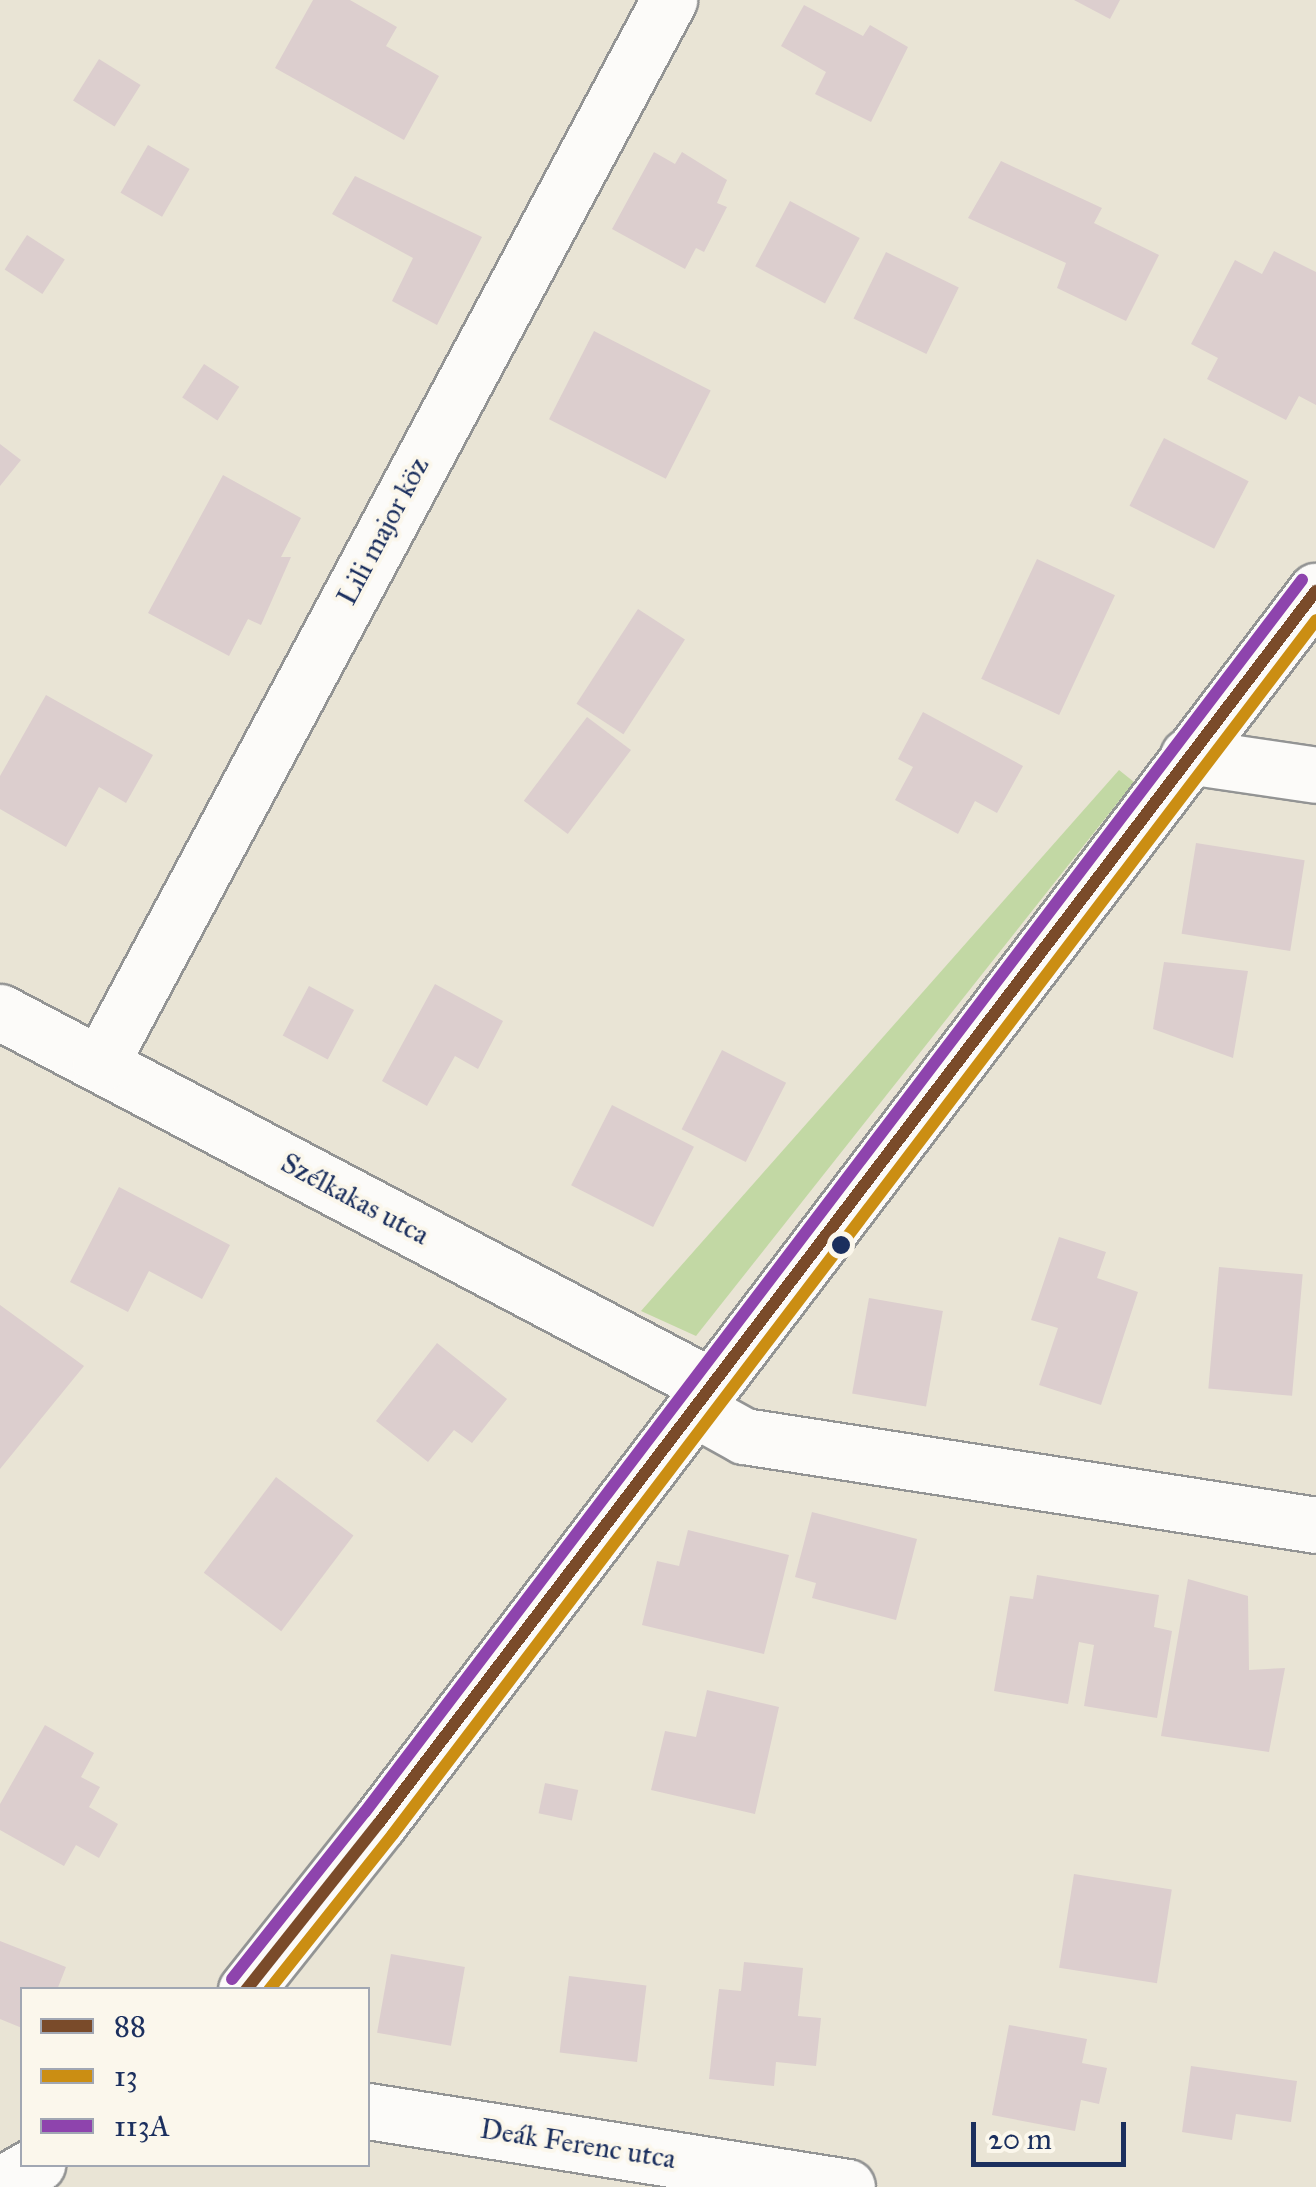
<!DOCTYPE html>
<meta charset="utf-8">
<style>
body{margin:0}
#map{position:relative;width:1316px;height:2187px;overflow:hidden;background:#e9e4d5;font-family:"IM FELL Great Primer",serif}
div>[style]{position:absolute}
[style*='--x']{left:calc(var(--x)*1px);top:calc(var(--y)*1px);width:calc(var(--w)*1px);rotate:calc(var(--a)*1deg)}
.green>*{inset:0;background:#c2d8a4}
.building>*{inset:0;background:#dccece;transform-origin:0 0}
.roads{filter:drop-shadow(2px 0 #939494) drop-shadow(-2px 0 #939494) drop-shadow(0 2px #939494) drop-shadow(0 -2px #939494)}
.minor>*{height:55px;margin:-27.5px;padding:0 27.5px;transform-origin:27.5px;border-radius:27.5px;background:#fcfbf9}
.bus-1>*{height:12px;margin:-6px;padding:0 6px;transform-origin:6px;border-radius:6px;background:#7a4b2a}
.bus-2>*{height:12px;margin:-6px;padding:0 6px;transform-origin:6px;border-radius:6px;background:#cb8e13}
.bus-3>*{height:12px;margin:-6px;padding:0 6px;transform-origin:6px;border-radius:6px;background:#8e44ad}
.dots>*{width:28px;height:28px;translate:-50% -50%;box-sizing:border-box;border:5px solid #fbf7ec;border-radius:50%}
span{translate:-50% -50%;white-space:nowrap;text-align:center;line-height:1.15;-webkit-text-stroke:8px #fbf7ec;paint-order:stroke}
.street-label{font-size:28px;color:#1b2f5e}
.legend{position:absolute;left:20px;top:1987px;width:350px;height:180px;box-sizing:border-box;background:#fbf7ec;border:2px solid #a1a7b3;margin:0;padding:12px 18px;list-style:none;font-size:30px;color:#1b2f5e}
.legend li{display:flex;align-items:center;gap:20px;height:50px}
.legend b{width:50px;border:2px solid #a1a7b3}
.scale{position:absolute;left:971px;top:2122px;width:155px;height:45px;box-sizing:border-box;border:5px solid #1b2f5e;border-top:0;padding-left:12px;font-size:30px;line-height:35px;white-space:nowrap;color:#1b2f5e;-webkit-text-stroke:8px #fbf7ec;paint-order:stroke}
</style>
<div id="map">
<div class="green">
<i style="clip-path:polygon(1119px 770px,1134px 782px,696px 1336px,641px 1311px)"></i>
</div>
<div class="building">
<i style="clip-path:polygon(313px 0,350px 0,397px 27px,386px 46px,439px 76px,404px 140px,275px 68px)"></i>
<i style="clip-path:polygon(1074px 0,1120px 0,1110px 19px)"></i>
<i style="clip-path:polygon(804px 5px,863px 36px,870px 25px,908px 47px,871px 122px,815px 94px,826px 72px,781px 46px)"></i>
<i style="left:99px;top:59px;width:49px;height:49px;rotate:32deg"></i>
<i style="left:148px;top:145px;width:48px;height:55px;rotate:30deg"></i>
<i style="clip-path:polygon(654px 152px,675px 164px,682px 152px,727px 180px,717px 203px,727px 207px,704px 252px,696px 248px,685px 269px,612px 229px)"></i>
<i style="clip-path:polygon(1001px 161px,1102px 208px,1094px 223px,1159px 255px,1126px 321px,1057px 288px,1066px 263px,968px 218px)"></i>
<i style="clip-path:polygon(355px 176px,482px 237px,437px 325px,392px 301px,413px 258px,332px 214px)"></i>
<i style="left:790px;top:201px;width:79px;height:74px;rotate:28deg"></i>
<i style="left:27px;top:235px;width:45px;height:41px;rotate:33deg"></i>
<i style="clip-path:polygon(1274px 251px,1316px 272px,1316px 405px,1299px 396px,1286px 420px,1207px 379px,1218px 358px,1191px 344px,1235px 260px,1262px 274px)"></i>
<i style="left:886px;top:252px;width:81px;height:74px;rotate:26deg"></i>
<i style="left:594px;top:331px;width:131px;height:99px;rotate:27deg"></i>
<i style="left:204px;top:364px;width:42px;height:40px;rotate:33deg"></i>
<i style="left:1164px;top:438px;width:95px;height:76px;rotate:27deg"></i>
<i style="clip-path:polygon(0 444px,21px 460px,0 486px)"></i>
<i style="clip-path:polygon(223px 475px,301px 518px,281px 557px,291px 557px,261px 625px,248px 619px,229px 656px,148px 613px)"></i>
<i style="left:1037px;top:559px;width:86px;height:132px;rotate:25deg"></i>
<i style="left:638px;top:609px;width:56px;height:113px;rotate:33deg"></i>
<i style="clip-path:polygon(46px 695px,153px 755px,126px 803px,99px 787px,66px 847px,0 809px,0 776px)"></i>
<i style="clip-path:polygon(923px 712px,1023px 766px,997px 813px,975px 801px,958px 834px,895px 800px,913px 767px,898px 759px)"></i>
<i style="left:587px;top:717px;width:55px;height:105px;rotate:37deg"></i>
<i style="left:1196px;top:843px;width:110px;height:92px;rotate:9deg"></i>
<i style="clip-path:polygon(1164px 962px,1248px 971px,1233px 1058px,1153px 1029px)"></i>
<i style="clip-path:polygon(435px 984px,503px 1021px,478px 1069px,455px 1056px,427px 1106px,382px 1081px)"></i>
<i style="left:309px;top:986px;width:51px;height:56px;rotate:28deg"></i>
<i style="left:722px;top:1050px;width:72px;height:89px;rotate:27deg"></i>
<i style="left:612px;top:1105px;width:92px;height:90px;rotate:27deg"></i>
<i style="clip-path:polygon(119px 1187px,230px 1245px,202px 1299px,149px 1271px,128px 1312px,70px 1282px)"></i>
<i style="clip-path:polygon(1059px 1237px,1106px 1252px,1097px 1278px,1138px 1292px,1101px 1405px,1039px 1385px,1058px 1328px,1031px 1320px)"></i>
<i style="left:1219px;top:1267px;width:84px;height:122px;rotate:5deg"></i>
<i style="left:869px;top:1298px;width:75px;height:97px;rotate:10deg"></i>
<i style="clip-path:polygon(0 1305px,84px 1366px,0 1469px)"></i>
<i style="clip-path:polygon(437px 1343px,507px 1399px,472px 1443px,454px 1430px,428px 1462px,376px 1421px)"></i>
<i style="left:276px;top:1477px;width:97px;height:120px;rotate:37deg"></i>
<i style="clip-path:polygon(812px 1512px,917px 1539px,896px 1620px,812px 1598px,816px 1583px,795px 1577px)"></i>
<i style="clip-path:polygon(688px 1530px,789px 1555px,764px 1654px,642px 1625px,657px 1561px,679px 1566px)"></i>
<i style="clip-path:polygon(1037px 1575px,1159px 1595px,1154px 1627px,1172px 1631px,1157px 1718px,1084px 1706px,1094px 1645px,1079px 1642px,1068px 1704px,994px 1691px,1010px 1596px,1033px 1599px)"></i>
<i style="clip-path:polygon(1188px 1579px,1248px 1596px,1249px 1670px,1285px 1668px,1269px 1752px,1161px 1736px)"></i>
<i style="clip-path:polygon(707px 1690px,779px 1707px,755px 1814px,651px 1790px,665px 1731px,696px 1737px)"></i>
<i style="clip-path:polygon(45px 1725px,94px 1753px,81px 1777px,100px 1787px,89px 1807px,118px 1824px,99px 1858px,76px 1845px,64px 1866px,0 1830px,0 1804px)"></i>
<i style="left:545px;top:1783px;width:34px;height:31px;rotate:12deg"></i>
<i style="left:1074px;top:1874px;width:99px;height:95px;rotate:9deg"></i>
<i style="clip-path:polygon(0 1941px,66px 1967px,57px 1990px,22px 1990px,22px 2028px,0 2019px)"></i>
<i style="left:391px;top:1954px;width:75px;height:80px;rotate:10deg"></i>
<i style="clip-path:polygon(744px 1962px,803px 1968px,798px 2016px,821px 2018px,816px 2066px,776px 2062px,774px 2086px,709px 2079px,719px 1989px,741px 1991px)"></i>
<i style="left:569px;top:1976px;width:78px;height:77px;rotate:7deg"></i>
<i style="clip-path:polygon(1009px 2025px,1087px 2039px,1082px 2063px,1107px 2068px,1099px 2104px,1081px 2100px,1075px 2131px,992px 2115px)"></i>
<i style="clip-path:polygon(1191px 2066px,1297px 2081px,1291px 2122px,1236px 2114px,1232px 2140px,1182px 2132px)"></i>
</div>
<div class="roads">
<div class="minor">
<i style="--x:1188;--y:756;--w:129;--a:8.4"></i>
<i style="--x:0;--y:1012;--w:803;--a:27.75"></i>
<i style="--x:100;--y:1064;--w:1207;--a:-61.86"></i>
<i style="--x:695;--y:1409;--w:56;--a:28.9"></i>
<i style="--x:744;--y:1436;--w:579;--a:8.84"></i>
<i style="--x:246;--y:1990;--w:213;--a:-51.5"></i>
<i style="--x:379;--y:1823;--w:1548;--a:-52.75"></i>
<i style="--x:368;--y:2111;--w:485;--a:9"></i>
<i style="--x:0;--y:2185;--w:43;--a:-29.6"></i>
</div>
</div>
<div class="bus-1">
<i style="--x:246;--y:1990;--w:213;--a:-51.5"></i>
<i style="--x:379;--y:1823;--w:1548;--a:-52.75"></i>
</div>
<div class="bus-2">
<i style="--x:269;--y:1990;--w:199;--a:-51.5"></i>
<i style="--x:393;--y:1834;--w:1525;--a:-52.75"></i>
</div>
<div class="bus-3">
<i style="--x:232;--y:1979;--w:213;--a:-51.5"></i>
<i style="--x:365;--y:1812;--w:1548;--a:-52.75"></i>
</div>
<div class="dots">
<i style="left:841px;top:1245px;background:#1b2f5e"></i>
</div>
<div class="street-label">
<span style="left:383px;top:531px;rotate:-62deg">Lili major köz</span>
<span style="left:355px;top:1199px;rotate:28deg">Szélkakas utca</span>
<span style="left:578px;top:2144px;rotate:9deg">Deák Ferenc utca</span>
</div>
<ul class="legend">
<li><b style="height:12px;background:#7a4b2a"></b>88</li>
<li><b style="height:12px;background:#cb8e13"></b>13</li>
<li><b style="height:12px;background:#8e44ad"></b>113A</li>
</ul>
<div class="scale">20 m</div>
</div>
